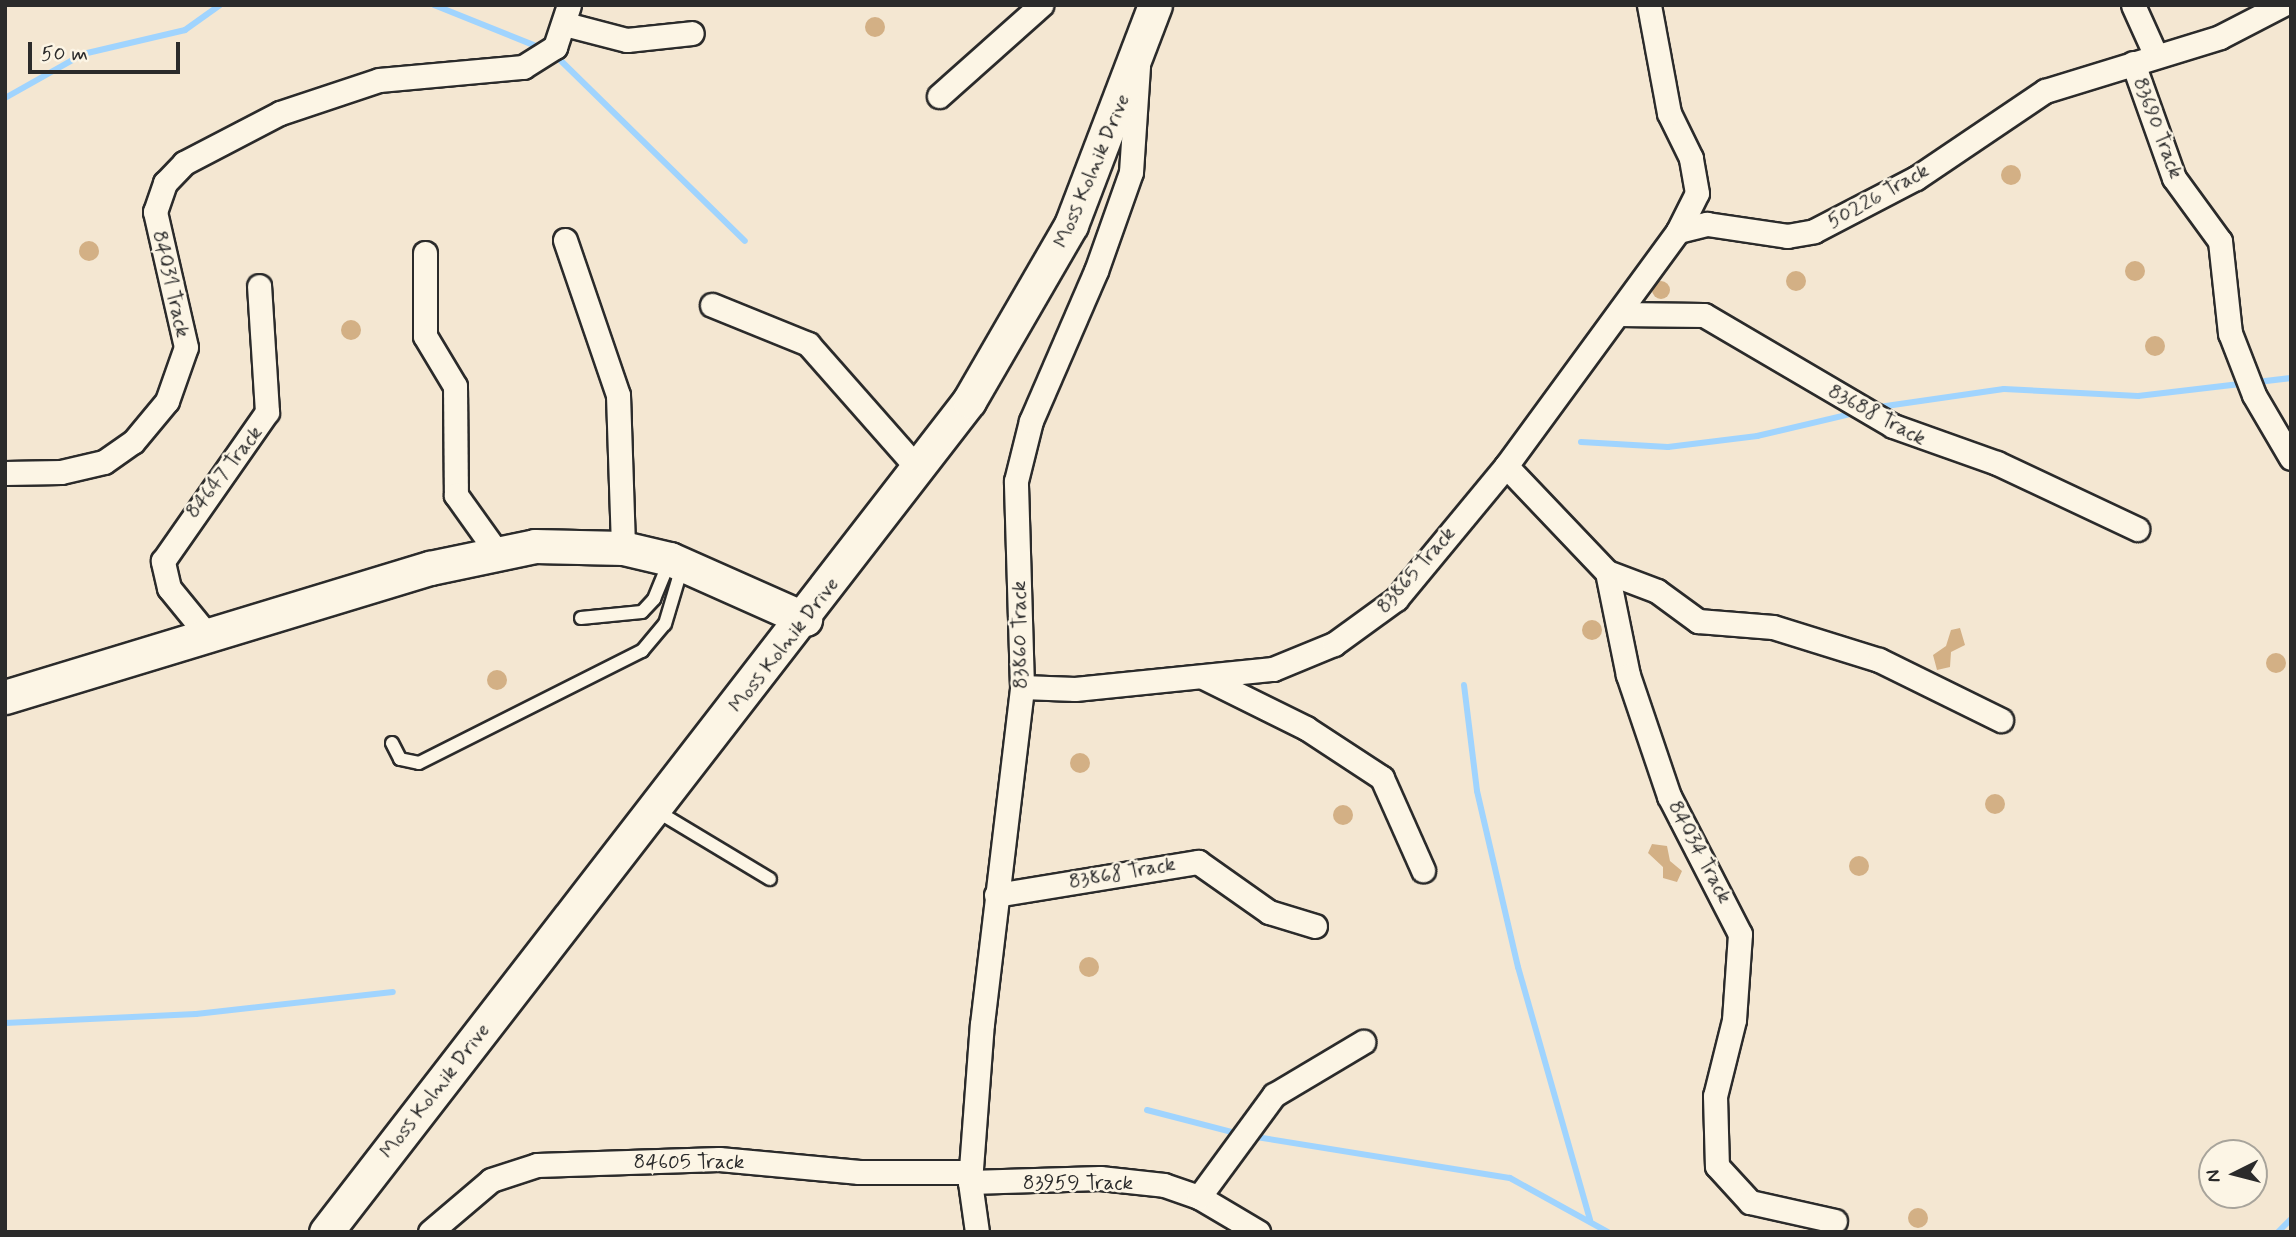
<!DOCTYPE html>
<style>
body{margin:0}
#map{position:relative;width:2296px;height:1237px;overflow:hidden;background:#f4e7d2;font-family:Mynerve,sans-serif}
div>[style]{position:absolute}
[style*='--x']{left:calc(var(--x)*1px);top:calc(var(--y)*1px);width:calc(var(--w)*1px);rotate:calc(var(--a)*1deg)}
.stream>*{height:6px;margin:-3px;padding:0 3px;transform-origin:3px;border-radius:3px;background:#a0d4fe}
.building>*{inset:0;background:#d3b085}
.round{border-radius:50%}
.roads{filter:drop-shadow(2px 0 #2b2b2b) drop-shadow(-2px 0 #2b2b2b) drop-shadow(0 2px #2b2b2b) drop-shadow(0 -2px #2b2b2b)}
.lane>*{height:12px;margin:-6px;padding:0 6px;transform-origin:6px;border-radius:6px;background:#fcf5e5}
.street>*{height:23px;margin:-11.5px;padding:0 11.5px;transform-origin:11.5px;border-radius:11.5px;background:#fcf5e5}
.secondary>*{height:33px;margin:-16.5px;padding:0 16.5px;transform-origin:16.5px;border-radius:16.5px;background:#fcf5e5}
span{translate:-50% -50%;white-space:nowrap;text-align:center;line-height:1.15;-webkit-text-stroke:5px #fcf5e5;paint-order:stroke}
.street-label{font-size:21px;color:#2b2b2b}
.frame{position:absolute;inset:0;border:7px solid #2b2b2b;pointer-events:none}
.north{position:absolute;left:2198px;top:1139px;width:70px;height:70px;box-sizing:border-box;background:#fcf5e5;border:2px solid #a8a49b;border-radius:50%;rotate:264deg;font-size:19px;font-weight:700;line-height:28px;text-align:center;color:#2b2b2b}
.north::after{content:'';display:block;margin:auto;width:24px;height:32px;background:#2b2b2b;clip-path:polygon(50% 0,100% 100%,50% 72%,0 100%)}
.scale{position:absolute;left:28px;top:42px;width:152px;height:32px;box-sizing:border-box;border:4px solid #2b2b2b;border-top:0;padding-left:9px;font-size:21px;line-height:24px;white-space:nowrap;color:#2b2b2b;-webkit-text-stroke:5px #fcf5e5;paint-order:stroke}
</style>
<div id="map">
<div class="stream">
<i style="--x:434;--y:5;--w:115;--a:21.9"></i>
<i style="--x:554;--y:54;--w:267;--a:44.4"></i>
<i style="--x:5;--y:98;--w:90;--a:-29.4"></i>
<i style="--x:83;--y:54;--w:105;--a:-13.2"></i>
<i style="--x:185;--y:30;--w:43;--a:-35.5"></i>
<i style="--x:1872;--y:408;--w:133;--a:-8.2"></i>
<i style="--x:2004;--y:389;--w:134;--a:3"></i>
<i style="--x:2138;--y:396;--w:154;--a:-6.7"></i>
<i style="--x:1581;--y:442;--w:87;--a:3.3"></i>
<i style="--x:1668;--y:447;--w:90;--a:-7"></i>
<i style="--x:1757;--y:436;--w:101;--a:-13.2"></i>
<i style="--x:1464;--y:685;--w:107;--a:83"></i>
<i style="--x:1477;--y:791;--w:181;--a:76.9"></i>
<i style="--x:1518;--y:967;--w:263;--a:74.1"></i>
<i style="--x:5;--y:1023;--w:191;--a:-2.7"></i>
<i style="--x:196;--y:1014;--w:198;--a:-6.4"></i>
<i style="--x:1147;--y:1110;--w:96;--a:14.5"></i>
<i style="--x:1250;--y:1136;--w:263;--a:9.2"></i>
<i style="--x:1510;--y:1178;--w:112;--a:28.9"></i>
<i style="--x:2278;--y:1232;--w:18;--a:-45"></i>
</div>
<div class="building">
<i class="round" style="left:865px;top:17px;width:20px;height:20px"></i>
<i class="round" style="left:2001px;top:165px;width:20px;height:20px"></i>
<i class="round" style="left:79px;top:241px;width:20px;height:20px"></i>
<i class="round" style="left:2125px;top:261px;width:20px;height:20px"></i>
<i class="round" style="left:1786px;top:271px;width:20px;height:20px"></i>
<i class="round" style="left:1652px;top:281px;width:18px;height:18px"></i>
<i class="round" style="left:341px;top:320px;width:20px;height:20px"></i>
<i class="round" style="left:2145px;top:336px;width:20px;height:20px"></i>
<i class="round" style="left:1582px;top:620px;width:20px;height:20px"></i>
<i style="clip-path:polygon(1960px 628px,1965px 645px,1951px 652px,1950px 667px,1937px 670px,1933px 655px,1946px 646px,1951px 630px)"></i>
<i class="round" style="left:2266px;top:653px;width:20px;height:20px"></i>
<i class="round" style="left:487px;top:670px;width:20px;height:20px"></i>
<i class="round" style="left:1070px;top:753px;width:20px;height:20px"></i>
<i class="round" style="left:1985px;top:794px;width:20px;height:20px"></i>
<i class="round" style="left:1333px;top:805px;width:20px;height:20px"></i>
<i style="clip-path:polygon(1652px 844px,1667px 846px,1670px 861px,1682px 871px,1677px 882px,1663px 878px,1663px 867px,1648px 853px)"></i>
<i class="round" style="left:1849px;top:856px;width:20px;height:20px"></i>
<i class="round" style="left:1079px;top:957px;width:20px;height:20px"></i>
<i class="round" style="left:1908px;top:1208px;width:20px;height:20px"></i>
</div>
<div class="roads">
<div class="lane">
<i style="--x:581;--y:618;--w:61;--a:-5.6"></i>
<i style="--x:642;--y:612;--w:18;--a:-47"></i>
<i style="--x:654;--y:599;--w:42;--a:-67.7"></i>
<i style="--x:392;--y:743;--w:18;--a:63"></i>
<i style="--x:400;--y:759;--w:19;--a:12"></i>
<i style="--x:419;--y:763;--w:250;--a:-26.7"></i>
<i style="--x:642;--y:651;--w:35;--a:-50"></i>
<i style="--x:665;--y:624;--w:59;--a:-73.4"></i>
<i style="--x:655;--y:810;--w:134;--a:31"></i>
</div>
<div class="street">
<i style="--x:2133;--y:5;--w:56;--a:65.7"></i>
<i style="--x:565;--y:24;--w:64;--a:14.5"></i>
<i style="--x:627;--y:40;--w:65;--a:-6.1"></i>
<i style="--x:2133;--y:63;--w:122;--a:70.4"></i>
<i style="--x:2174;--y:178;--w:78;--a:53.9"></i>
<i style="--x:2220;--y:241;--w:93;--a:83.8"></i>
<i style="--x:2230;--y:333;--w:66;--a:68.8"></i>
<i style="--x:2254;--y:395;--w:73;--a:59.6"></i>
<i style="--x:939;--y:96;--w:137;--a:-41.7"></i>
<i style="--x:1678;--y:231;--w:30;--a:-14"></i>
<i style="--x:1707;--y:224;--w:81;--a:8.5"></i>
<i style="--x:1787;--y:236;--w:27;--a:-10"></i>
<i style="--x:1814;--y:231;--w:115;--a:-27.5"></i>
<i style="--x:1916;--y:178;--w:156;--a:-34"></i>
<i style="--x:2045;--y:91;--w:183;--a:-17.1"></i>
<i style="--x:2220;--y:37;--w:70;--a:-27.3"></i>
<i style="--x:565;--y:240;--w:164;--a:71.1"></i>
<i style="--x:618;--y:395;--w:153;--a:88.1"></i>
<i style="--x:425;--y:253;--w:83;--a:90"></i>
<i style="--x:425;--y:336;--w:58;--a:59"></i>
<i style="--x:455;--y:386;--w:109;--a:89.5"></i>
<i style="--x:456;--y:495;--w:69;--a:54.5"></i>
<i style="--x:712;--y:305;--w:104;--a:22.1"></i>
<i style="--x:808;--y:344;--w:168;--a:48.6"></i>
<i style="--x:1619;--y:314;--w:85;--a:0.7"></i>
<i style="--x:1704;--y:315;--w:219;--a:30.4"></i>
<i style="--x:1893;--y:426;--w:110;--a:19.6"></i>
<i style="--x:1997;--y:463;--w:155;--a:25.2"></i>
<i style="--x:1506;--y:466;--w:146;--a:46.4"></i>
<i style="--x:1607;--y:572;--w:53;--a:20.8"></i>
<i style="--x:1657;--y:591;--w:51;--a:36.2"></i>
<i style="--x:1698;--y:621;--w:75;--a:4.6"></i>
<i style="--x:1773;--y:627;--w:111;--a:17.3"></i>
<i style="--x:1879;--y:660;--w:136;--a:26.2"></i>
<i style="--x:5;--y:473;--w:56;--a:-1"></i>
<i style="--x:61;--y:472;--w:44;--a:-13.1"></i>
<i style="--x:104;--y:462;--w:35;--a:-35"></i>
<i style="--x:133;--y:442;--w:53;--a:-50.3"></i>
<i style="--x:167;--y:401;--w:57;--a:-70.6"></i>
<i style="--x:186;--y:347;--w:139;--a:-102.9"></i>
<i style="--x:155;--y:212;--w:31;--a:-71"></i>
<i style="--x:165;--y:183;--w:28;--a:-46"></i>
<i style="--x:184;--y:163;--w:108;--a:-27.5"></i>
<i style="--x:280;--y:113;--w:104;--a:-18.4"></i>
<i style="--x:379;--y:80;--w:145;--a:-5.2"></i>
<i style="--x:523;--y:67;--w:38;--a:-32"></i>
<i style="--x:555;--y:47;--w:44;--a:-71.6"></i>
<i style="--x:1607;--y:572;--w:105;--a:78.5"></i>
<i style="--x:1628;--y:675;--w:128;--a:71.3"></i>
<i style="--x:1669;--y:796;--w:155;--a:62.8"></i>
<i style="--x:1740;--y:934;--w:86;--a:94"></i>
<i style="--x:1734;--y:1020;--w:78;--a:104"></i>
<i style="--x:1715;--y:1096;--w:70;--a:88.4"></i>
<i style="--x:1717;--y:1166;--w:49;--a:47.5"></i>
<i style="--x:1750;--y:1202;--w:87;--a:12.6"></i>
<i style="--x:209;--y:637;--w:63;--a:-129.2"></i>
<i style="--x:169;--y:588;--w:28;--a:-103"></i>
<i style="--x:163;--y:561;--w:182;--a:-55.1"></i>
<i style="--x:267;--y:412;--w:126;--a:-93.6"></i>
<i style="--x:1205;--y:678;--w:113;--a:26.3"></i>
<i style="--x:1306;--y:728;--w:91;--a:33.3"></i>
<i style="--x:1382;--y:778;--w:101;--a:66"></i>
<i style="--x:1022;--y:687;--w:53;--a:2.2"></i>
<i style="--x:1075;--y:689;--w:199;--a:-5.8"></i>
<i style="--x:1273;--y:669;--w:66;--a:-22.3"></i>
<i style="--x:1334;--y:644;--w:77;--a:-36"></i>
<i style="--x:1396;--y:599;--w:173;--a:-50.4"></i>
<i style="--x:1506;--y:466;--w:291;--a:-53.8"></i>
<i style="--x:1678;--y:231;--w:42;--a:-63.4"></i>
<i style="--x:1697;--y:193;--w:36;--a:-100"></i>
<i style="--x:1691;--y:158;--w:50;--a:-116.1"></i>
<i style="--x:1669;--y:113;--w:110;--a:-100.5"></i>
<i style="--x:996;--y:895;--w:205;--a:-9.3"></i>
<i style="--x:1198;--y:862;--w:87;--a:35.2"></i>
<i style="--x:1269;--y:912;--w:48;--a:16.9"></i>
<i style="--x:970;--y:1182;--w:130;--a:-1.8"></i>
<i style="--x:1100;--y:1178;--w:64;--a:6.2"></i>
<i style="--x:1164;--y:1185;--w:37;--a:19"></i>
<i style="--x:1199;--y:1197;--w:69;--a:30.7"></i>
<i style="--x:1199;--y:1197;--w:127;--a:-53.7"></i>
<i style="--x:1274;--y:1095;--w:104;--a:-30.8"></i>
<i style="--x:430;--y:1232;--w:80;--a:-40.4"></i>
<i style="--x:491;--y:1180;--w:48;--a:-18.1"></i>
<i style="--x:537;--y:1165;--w:182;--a:-1.9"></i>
<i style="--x:719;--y:1159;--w:141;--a:5.3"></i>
<i style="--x:859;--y:1172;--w:111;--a:0"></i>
<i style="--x:977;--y:1232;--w:50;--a:-98"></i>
<i style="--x:970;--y:1182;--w:158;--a:-85.7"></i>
<i style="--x:982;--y:1024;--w:339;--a:-83.2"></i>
<i style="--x:1022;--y:687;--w:206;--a:-91.7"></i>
<i style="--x:1016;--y:481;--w:62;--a:-76"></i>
<i style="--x:1031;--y:421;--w:163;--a:-66.6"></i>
<i style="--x:1096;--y:271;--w:105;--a:-70.5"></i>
<i style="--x:1131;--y:172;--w:106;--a:-86.2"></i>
</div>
<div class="secondary">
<i style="--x:5;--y:697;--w:444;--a:-16.9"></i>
<i style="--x:430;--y:568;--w:107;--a:-11.8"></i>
<i style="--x:535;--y:546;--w:88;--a:1.3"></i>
<i style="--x:623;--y:548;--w:48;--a:13.2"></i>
<i style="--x:670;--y:559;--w:148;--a:24"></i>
<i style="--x:326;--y:1232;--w:1051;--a:-52.27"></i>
<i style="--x:969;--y:401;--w:203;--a:-59.9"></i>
<i style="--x:1071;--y:225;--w:235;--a:-69.1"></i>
</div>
</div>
<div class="street-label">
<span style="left:2158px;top:128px;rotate:69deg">83690 Track</span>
<span style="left:1092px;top:171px;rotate:-67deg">Moss Kolnik Drive</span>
<span style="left:1878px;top:196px;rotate:-29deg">50226 Track</span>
<span style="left:171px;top:284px;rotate:77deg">84031 Track</span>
<span style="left:1877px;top:415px;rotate:28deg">83688 Track</span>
<span style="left:224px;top:472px;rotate:-52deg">84647 Track</span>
<span style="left:1416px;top:570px;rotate:-49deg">83865 Track</span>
<span style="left:1020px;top:635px;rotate:-91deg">83860 Track</span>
<span style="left:784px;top:645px;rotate:-52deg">Moss Kolnik Drive</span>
<span style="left:1700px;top:852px;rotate:62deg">84034 Track</span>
<span style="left:1122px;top:873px;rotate:-10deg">83868 Track</span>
<span style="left:435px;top:1091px;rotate:-52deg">Moss Kolnik Drive</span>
<span style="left:689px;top:1162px">84605 Track</span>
<span style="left:1078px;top:1183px">83959 Track</span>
</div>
<div class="frame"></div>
<div class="north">N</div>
<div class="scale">50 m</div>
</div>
